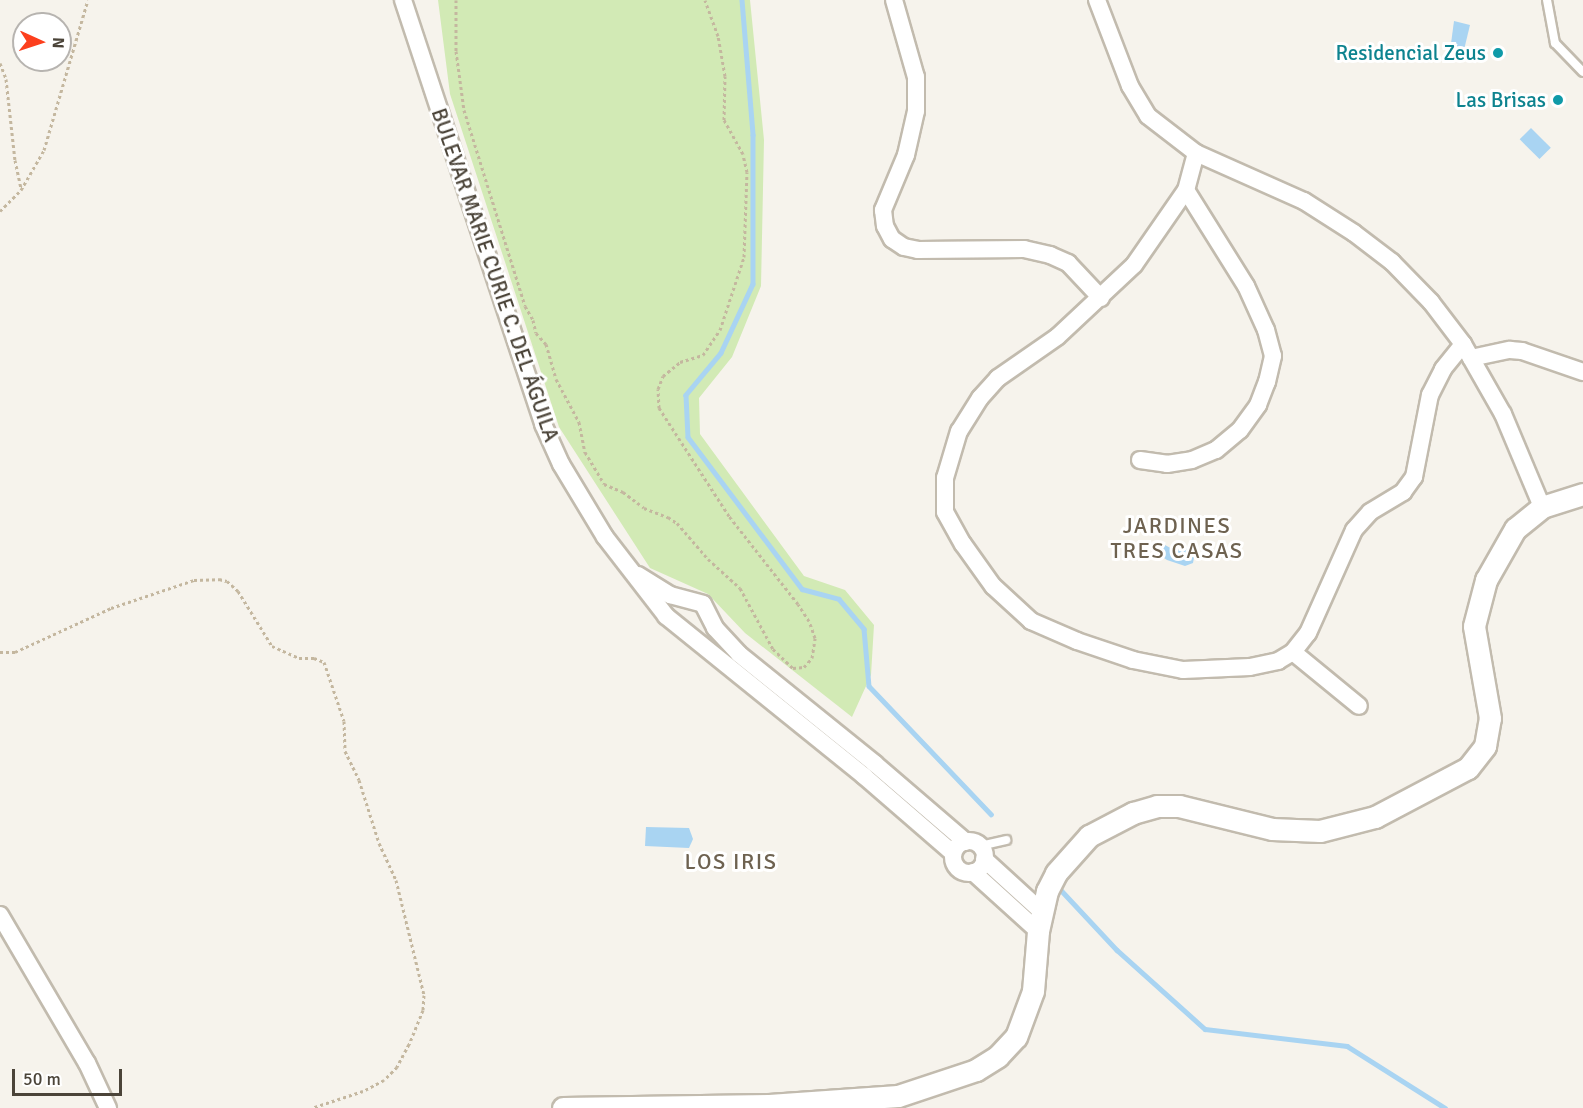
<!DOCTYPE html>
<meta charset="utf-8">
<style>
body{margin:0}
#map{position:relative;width:1583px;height:1108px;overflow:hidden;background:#f6f3ec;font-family:Signika,sans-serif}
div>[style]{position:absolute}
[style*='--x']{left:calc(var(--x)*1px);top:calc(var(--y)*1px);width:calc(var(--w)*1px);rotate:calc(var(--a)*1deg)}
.green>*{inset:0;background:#d2eab5}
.water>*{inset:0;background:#a9d4f2;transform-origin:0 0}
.stream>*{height:4.5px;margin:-2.25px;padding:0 2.25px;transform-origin:2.25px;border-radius:2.25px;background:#a9d4f2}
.path>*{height:3px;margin-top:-1.5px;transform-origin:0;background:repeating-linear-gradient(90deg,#c4b79f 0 3px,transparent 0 6px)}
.roads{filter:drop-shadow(2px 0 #c2bbae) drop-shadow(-2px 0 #c2bbae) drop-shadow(0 2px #c2bbae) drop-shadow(0 -2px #c2bbae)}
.service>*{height:8px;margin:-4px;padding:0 4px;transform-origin:4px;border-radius:4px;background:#fff}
.minor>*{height:16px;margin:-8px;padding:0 8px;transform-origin:8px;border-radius:8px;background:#fff}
.minor>.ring{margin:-8px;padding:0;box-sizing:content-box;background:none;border:16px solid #fff;border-radius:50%}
.tertiary>*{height:21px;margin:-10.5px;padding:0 10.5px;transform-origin:10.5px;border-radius:10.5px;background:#fff}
.dots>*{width:16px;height:16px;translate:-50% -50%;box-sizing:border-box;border:3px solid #fff;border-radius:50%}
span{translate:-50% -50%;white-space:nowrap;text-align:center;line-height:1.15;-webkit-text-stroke:6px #fff;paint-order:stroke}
.culture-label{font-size:21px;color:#0d838f}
.right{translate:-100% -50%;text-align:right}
.street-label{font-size:21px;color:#4b4439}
.neighbourhood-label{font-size:22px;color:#6e6250;letter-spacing:1.5px}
.north{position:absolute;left:12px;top:12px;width:60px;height:60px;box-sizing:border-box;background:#fff;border:2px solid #b7b4b0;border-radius:50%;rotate:93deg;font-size:16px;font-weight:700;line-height:24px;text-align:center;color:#4b4439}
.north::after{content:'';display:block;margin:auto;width:21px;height:27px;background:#fc3f1d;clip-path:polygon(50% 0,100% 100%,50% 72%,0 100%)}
.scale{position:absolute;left:12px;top:1069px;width:110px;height:27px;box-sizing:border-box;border:3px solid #4b4439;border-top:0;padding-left:8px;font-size:18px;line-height:21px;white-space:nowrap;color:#4b4439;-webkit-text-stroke:4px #fff;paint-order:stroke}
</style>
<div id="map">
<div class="green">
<i style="clip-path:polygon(438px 0,750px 0,764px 140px,761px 286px,732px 357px,699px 398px,700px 434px,804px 576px,845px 590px,874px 625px,871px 675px,852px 717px,745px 633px,708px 594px,650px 568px,559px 427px,450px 94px)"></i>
</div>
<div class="water">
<i style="clip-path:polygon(1454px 21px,1470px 25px,1463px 54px,1450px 51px)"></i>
<i style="left:1531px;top:128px;width:28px;height:16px;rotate:45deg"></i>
<i style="clip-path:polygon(1165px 545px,1174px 550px,1190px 548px,1195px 552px,1193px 563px,1185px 566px,1167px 560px,1161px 556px,1159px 550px)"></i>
<i style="clip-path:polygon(646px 827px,689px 828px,693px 839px,689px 848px,645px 846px)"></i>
</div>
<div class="stream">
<i style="--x:742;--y:0;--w:135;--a:85.3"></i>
<i style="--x:753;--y:135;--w:149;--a:90"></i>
<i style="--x:753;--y:284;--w:76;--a:114.9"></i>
<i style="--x:721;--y:353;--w:55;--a:129.8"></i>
<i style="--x:686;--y:395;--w:42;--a:87.3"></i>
<i style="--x:688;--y:437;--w:190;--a:53.1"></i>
<i style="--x:802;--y:589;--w:38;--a:15"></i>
<i style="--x:839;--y:599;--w:39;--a:50"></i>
<i style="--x:864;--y:629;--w:57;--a:85"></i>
<i style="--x:869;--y:686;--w:177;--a:46.4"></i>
<i style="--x:1061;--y:890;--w:82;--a:47"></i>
<i style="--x:1117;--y:950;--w:118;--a:41.9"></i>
<i style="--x:1205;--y:1029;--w:143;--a:6.8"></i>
<i style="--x:1347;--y:1046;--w:116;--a:32.3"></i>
</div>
<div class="path">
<i style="--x:456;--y:0;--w:51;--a:90"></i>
<i style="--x:456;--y:51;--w:60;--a:82.3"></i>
<i style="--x:464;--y:110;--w:205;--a:72.7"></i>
<i style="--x:525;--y:306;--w:16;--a:60"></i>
<i style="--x:533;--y:320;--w:13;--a:77"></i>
<i style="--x:536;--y:333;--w:15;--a:48"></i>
<i style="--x:546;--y:344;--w:36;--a:74"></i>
<i style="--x:556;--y:379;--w:49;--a:61.9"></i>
<i style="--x:579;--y:422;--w:31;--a:79"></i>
<i style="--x:585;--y:452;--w:37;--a:59"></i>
<i style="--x:604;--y:484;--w:21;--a:23"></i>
<i style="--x:623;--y:492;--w:26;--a:37"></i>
<i style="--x:644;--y:508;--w:26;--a:21"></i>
<i style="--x:668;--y:517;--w:11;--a:34"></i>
<i style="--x:677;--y:523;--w:48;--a:49.3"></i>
<i style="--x:708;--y:559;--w:43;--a:42.2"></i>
<i style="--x:740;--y:588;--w:69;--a:61.6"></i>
<i style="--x:773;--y:649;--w:28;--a:44"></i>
<i style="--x:793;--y:668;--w:11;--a:-5"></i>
<i style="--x:804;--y:667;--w:12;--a:-48"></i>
<i style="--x:812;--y:658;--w:20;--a:-81"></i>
<i style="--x:815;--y:638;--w:18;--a:-109"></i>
<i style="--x:809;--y:621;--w:20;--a:-123"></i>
<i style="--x:798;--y:604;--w:112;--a:-128.1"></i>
<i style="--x:729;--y:516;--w:129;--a:-122.9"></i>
<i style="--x:659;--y:408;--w:19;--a:-93"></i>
<i style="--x:658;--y:389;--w:14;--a:-69"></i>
<i style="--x:663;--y:376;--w:22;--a:-39"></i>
<i style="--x:680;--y:362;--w:24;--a:-17"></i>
<i style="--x:703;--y:355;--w:30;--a:-56"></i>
<i style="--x:720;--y:330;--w:77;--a:-71.8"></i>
<i style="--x:744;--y:257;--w:85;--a:-88"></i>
<i style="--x:747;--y:172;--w:18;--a:-103"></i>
<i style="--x:743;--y:154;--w:39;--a:-119"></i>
<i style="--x:724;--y:120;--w:44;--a:-88.7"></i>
<i style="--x:725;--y:76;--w:41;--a:-99.9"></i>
<i style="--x:718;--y:36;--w:38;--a:-110"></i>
<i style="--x:0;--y:63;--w:17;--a:69"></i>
<i style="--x:6;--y:79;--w:81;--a:83.7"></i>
<i style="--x:15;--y:160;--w:30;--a:78"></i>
<i style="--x:0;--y:211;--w:30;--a:-45"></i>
<i style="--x:21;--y:190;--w:46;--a:-60.1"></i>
<i style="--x:44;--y:150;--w:156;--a:-73.7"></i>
<i style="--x:0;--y:652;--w:15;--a:0"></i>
<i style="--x:15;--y:652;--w:106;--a:-24.6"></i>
<i style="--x:111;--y:608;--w:88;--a:-18.6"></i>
<i style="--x:194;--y:580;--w:25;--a:-2"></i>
<i style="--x:219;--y:579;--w:8;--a:14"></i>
<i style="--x:227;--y:581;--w:15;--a:42"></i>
<i style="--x:238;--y:591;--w:65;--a:58.3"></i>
<i style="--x:272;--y:646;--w:30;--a:24"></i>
<i style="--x:299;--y:658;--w:15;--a:0"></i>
<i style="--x:314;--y:658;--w:11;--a:22"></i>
<i style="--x:324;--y:662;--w:62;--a:71.3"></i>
<i style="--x:344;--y:721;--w:30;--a:88"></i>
<i style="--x:345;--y:751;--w:32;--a:64"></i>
<i style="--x:359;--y:780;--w:66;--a:72.4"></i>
<i style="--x:379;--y:843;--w:41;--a:65.3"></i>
<i style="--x:396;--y:880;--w:118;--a:76.3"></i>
<i style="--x:424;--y:995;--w:15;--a:94"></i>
<i style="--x:423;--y:1010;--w:37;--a:112"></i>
<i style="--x:409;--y:1044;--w:26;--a:118"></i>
<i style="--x:397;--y:1067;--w:18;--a:135"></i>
<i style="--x:384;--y:1080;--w:24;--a:152"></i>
<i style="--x:363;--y:1091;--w:54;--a:161.6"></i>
</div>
<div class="roads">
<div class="service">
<i style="--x:1547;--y:0;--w:44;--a:79.5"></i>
<i style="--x:1555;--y:43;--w:40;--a:46"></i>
<i style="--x:980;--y:846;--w:27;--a:-13"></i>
</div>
<div class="minor">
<i style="--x:403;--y:0;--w:447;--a:71.7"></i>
<i style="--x:543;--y:424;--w:44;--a:65.8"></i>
<i style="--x:561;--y:464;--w:85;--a:58.9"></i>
<i style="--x:605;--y:537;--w:100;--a:52.3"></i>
<i style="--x:666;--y:616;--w:255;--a:38.9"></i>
<i style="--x:864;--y:776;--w:118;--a:40.9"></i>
<i style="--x:894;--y:0;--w:80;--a:74.1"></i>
<i style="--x:916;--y:77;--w:34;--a:90"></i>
<i style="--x:916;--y:111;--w:45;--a:102.8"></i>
<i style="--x:906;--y:155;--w:60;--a:112.7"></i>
<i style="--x:883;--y:210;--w:16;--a:83"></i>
<i style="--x:885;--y:226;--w:15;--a:62"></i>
<i style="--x:892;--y:239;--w:14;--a:34"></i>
<i style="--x:904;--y:247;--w:14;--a:12"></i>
<i style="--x:918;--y:250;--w:106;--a:-0.5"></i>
<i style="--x:1024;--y:249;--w:27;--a:13"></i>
<i style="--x:1050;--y:255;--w:20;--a:24"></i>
<i style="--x:1068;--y:263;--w:48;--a:46.7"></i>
<i style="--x:1097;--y:0;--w:92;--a:69"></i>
<i style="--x:1130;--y:86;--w:35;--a:59"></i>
<i style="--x:1148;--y:116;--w:61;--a:37.6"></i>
<i style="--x:1196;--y:153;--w:118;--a:24"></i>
<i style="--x:1304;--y:201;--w:59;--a:32.6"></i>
<i style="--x:1354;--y:233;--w:48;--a:37.3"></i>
<i style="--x:1392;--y:262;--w:56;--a:45.7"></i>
<i style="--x:1431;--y:302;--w:53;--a:52.7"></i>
<i style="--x:1463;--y:344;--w:81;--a:60.3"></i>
<i style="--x:1503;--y:414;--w:101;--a:67.2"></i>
<i style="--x:1196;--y:153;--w:38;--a:105"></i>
<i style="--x:1186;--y:190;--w:91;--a:124.7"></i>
<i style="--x:1134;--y:265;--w:105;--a:136.9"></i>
<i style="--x:1057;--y:337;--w:72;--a:145.2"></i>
<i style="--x:998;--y:378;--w:27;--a:132"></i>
<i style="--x:980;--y:398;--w:39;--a:122"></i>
<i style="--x:959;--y:431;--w:49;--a:106.6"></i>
<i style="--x:945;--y:478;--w:34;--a:90"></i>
<i style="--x:945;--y:512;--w:37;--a:61"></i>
<i style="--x:963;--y:544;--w:52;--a:54.5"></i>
<i style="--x:993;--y:586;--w:52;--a:42.6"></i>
<i style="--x:1031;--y:621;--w:50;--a:23.5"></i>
<i style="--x:1077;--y:641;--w:59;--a:18.7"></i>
<i style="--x:1133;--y:660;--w:51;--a:11.3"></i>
<i style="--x:1183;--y:670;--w:67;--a:-2.6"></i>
<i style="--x:1250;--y:667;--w:29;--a:-12"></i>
<i style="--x:1278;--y:661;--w:17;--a:-31"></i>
<i style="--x:1293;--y:652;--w:24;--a:-52"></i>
<i style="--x:1308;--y:633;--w:113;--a:-65.9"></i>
<i style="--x:1354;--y:530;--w:24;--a:-48"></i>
<i style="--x:1370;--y:512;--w:39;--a:-31"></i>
<i style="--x:1403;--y:492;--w:19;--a:-54"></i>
<i style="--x:1414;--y:477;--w:84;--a:-79"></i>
<i style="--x:1430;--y:395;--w:29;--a:-63"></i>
<i style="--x:1443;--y:369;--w:32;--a:-51"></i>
<i style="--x:1471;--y:358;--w:40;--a:-12"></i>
<i style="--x:1510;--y:350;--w:12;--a:5"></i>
<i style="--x:1522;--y:351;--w:65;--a:19"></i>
<i style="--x:1140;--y:460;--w:27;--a:8"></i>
<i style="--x:1167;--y:464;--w:25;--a:-9"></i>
<i style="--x:1192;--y:460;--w:26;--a:-23"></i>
<i style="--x:1216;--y:450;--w:31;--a:-40"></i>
<i style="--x:1240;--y:430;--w:31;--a:-54"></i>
<i style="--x:1258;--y:405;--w:25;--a:-69"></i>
<i style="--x:1267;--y:382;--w:27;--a:-77"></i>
<i style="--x:1273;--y:356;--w:27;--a:-105"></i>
<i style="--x:1266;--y:330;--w:48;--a:-114.4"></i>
<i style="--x:1246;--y:286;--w:113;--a:-122"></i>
<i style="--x:638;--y:575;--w:38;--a:32"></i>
<i style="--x:670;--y:595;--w:34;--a:15"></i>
<i style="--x:703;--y:604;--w:27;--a:63"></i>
<i style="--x:715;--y:628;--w:35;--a:47"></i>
<i style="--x:739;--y:654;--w:174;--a:38.9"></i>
<i style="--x:874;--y:763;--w:121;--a:40.7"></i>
<i style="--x:1293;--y:652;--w:85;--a:39.3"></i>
<i class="ring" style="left:953px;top:841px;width:16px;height:16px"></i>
<i style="--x:984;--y:859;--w:77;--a:42.4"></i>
<i style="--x:973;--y:872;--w:88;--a:42.2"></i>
<i style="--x:0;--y:915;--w:172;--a:59.6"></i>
<i style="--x:87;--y:1063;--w:50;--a:65"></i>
</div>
<div class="tertiary">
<i style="--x:563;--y:1108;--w:206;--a:-0.8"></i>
<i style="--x:769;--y:1105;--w:129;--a:-4"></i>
<i style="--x:898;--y:1096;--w:82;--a:-18.4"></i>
<i style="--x:976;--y:1070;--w:26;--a:-32"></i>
<i style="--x:998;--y:1056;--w:26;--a:-47"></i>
<i style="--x:1016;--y:1037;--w:49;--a:-69.7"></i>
<i style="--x:1033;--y:991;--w:60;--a:-85.2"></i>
<i style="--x:1038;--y:931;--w:41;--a:-77.3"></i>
<i style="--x:1047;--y:891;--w:20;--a:-63"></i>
<i style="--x:1056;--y:873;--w:50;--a:-48.3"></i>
<i style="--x:1089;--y:836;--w:50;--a:-27.6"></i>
<i style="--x:1133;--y:813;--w:25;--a:-16"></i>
<i style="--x:1157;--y:806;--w:22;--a:0"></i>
<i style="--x:1179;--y:806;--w:96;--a:13.9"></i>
<i style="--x:1272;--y:829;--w:48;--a:2.4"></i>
<i style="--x:1320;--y:831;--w:57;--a:-14.3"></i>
<i style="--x:1375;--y:817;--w:105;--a:-27.8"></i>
<i style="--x:1468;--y:768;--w:28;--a:-52"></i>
<i style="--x:1485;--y:746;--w:28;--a:-80"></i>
<i style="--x:1490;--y:718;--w:93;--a:-99.9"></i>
<i style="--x:1474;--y:626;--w:48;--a:-75.4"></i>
<i style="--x:1486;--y:580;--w:59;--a:-60.4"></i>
<i style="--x:1515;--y:529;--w:35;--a:-39"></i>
<i style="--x:1542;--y:507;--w:43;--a:-17.6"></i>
</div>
</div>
<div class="dots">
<i style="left:1498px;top:53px;background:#0f9aa8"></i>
<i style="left:1558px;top:100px;background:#0f9aa8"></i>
</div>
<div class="culture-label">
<span class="right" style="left:1486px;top:53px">Residencial Zeus</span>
<span class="right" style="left:1546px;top:100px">Las Brisas</span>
</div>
<div class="street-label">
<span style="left:495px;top:275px;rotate:71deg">BULEVAR MARIE CURIE C. DEL ÁGUILA</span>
</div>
<div class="neighbourhood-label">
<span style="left:1177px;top:538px">JARDINES<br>TRES CASAS</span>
<span style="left:731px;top:862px">LOS IRIS</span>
</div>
<div class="north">N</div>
<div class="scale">50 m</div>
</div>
